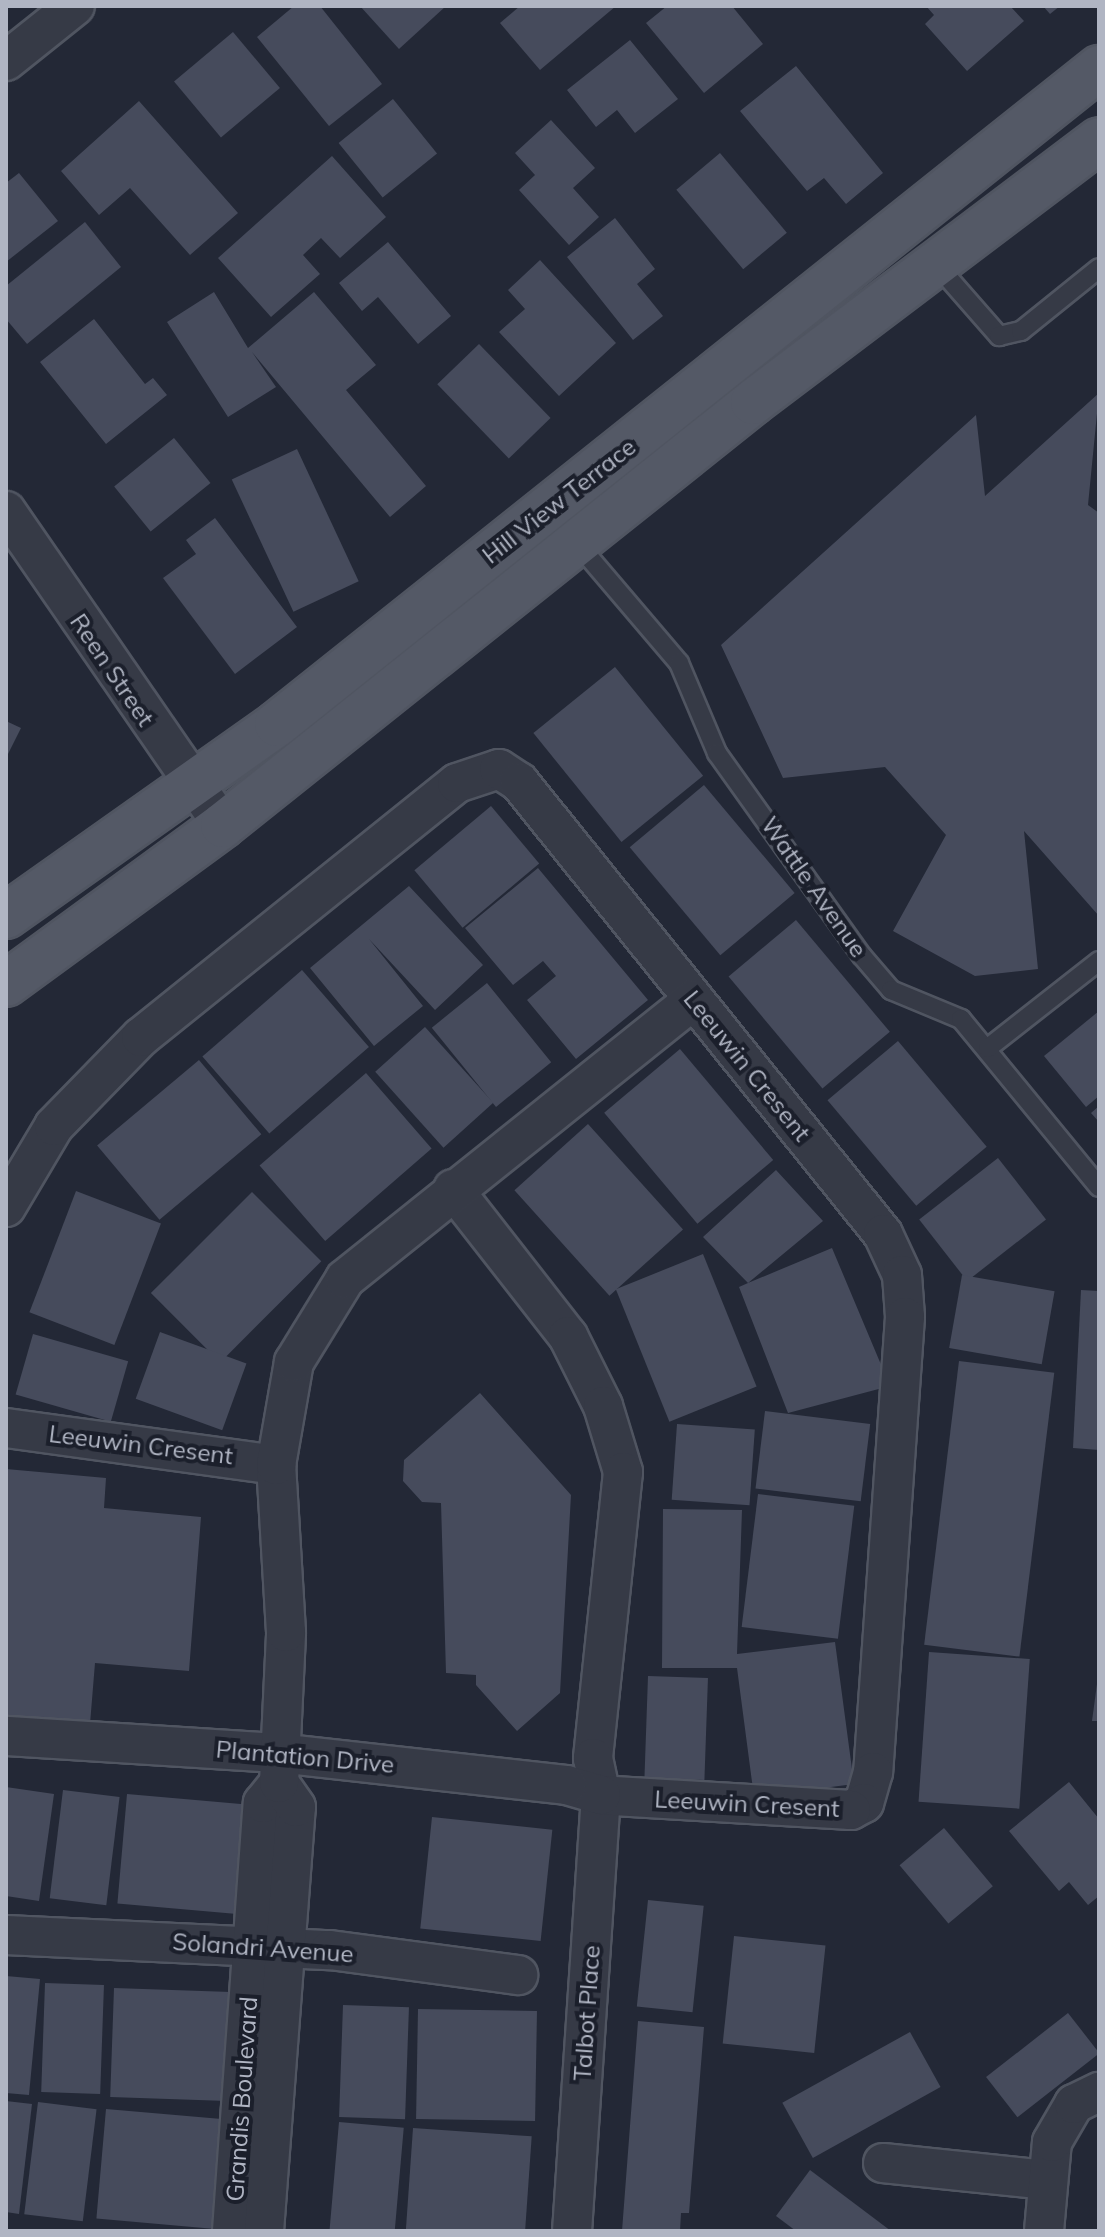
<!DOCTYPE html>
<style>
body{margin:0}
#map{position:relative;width:1105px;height:2237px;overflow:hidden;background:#232836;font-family:Mulish,sans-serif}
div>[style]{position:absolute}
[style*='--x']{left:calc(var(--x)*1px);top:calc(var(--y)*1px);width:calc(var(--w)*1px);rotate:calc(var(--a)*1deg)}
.building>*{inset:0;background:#464b5c;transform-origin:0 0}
.roads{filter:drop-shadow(2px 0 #505561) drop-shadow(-2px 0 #505561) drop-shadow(0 2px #505561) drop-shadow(0 -2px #505561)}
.lane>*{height:18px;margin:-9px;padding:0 9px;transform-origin:9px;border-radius:9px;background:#363a46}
.street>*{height:38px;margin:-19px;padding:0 19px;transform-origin:19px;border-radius:19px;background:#363a46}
.primary>*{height:44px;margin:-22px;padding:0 22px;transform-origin:22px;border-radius:22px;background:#545966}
span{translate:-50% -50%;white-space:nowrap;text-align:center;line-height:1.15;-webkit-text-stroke:8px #1b1f2b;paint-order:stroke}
.street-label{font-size:24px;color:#b0b5c3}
.frame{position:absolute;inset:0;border:8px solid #b0b5c3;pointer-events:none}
</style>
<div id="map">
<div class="building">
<i style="clip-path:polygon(294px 6px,320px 6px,382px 84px,329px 126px,257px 37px)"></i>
<i style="clip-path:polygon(360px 6px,446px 6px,399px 49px)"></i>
<i style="clip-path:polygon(520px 6px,616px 6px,540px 70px,500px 23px)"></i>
<i style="clip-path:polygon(667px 6px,732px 6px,763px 44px,704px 93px,646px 23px)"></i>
<i style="clip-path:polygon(926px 6px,1010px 6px,1024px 21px,967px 71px,925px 24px,934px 15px)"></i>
<i style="clip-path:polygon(1043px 6px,1060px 6px,1050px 14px)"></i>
<i style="left:233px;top:32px;width:73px;height:77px;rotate:50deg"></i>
<i style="clip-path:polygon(630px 40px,678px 99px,635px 133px,617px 110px,596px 127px,567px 90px)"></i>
<i style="clip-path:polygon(796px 66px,883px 173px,846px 204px,824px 178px,807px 191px,740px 111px)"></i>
<i style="left:393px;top:99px;width:70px;height:70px;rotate:51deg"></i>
<i style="clip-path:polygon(139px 101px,238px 213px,190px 255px,130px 188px,99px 215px,61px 171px)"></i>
<i style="clip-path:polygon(551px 120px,595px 168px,573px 188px,599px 217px,569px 245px,519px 190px,535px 175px,515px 153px)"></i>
<i style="left:720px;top:153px;width:104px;height:57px;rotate:50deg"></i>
<i style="clip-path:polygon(332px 156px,386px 217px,340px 258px,321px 238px,303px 255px,320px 274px,271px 317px,218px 258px)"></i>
<i style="clip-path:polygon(19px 173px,58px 221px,6px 262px,6px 183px)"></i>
<i style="clip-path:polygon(615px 218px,655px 269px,637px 284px,663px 316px,633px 340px,567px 257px)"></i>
<i style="clip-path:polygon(85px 222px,121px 267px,27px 344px,6px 319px,6px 286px)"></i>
<i style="clip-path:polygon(388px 242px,451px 316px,418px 344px,378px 297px,362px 311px,339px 283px)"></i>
<i style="clip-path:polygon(540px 260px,616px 343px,559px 396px,499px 332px,525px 309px,508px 290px)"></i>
<i style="clip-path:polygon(214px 292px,248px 348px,314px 292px,376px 365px,346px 390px,426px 486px,390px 517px,252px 352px,276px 387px,228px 417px,167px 322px)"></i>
<i style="clip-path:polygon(94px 319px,145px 384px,153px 378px,167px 395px,106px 444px,40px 362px)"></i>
<i style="left:479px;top:344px;width:103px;height:58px;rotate:46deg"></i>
<i style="clip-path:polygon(1099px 393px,1088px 505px,1099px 513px,1099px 916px,1024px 831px,1038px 969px,975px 976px,893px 931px,946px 835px,885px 767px,783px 778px,721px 645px,976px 415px,985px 496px)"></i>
<i style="left:174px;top:438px;width:58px;height:77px;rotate:51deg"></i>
<i style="left:297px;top:449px;width:146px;height:72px;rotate:65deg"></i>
<i style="clip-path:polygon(215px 518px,297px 627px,235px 674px,163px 578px,196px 554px,186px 540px)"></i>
<i style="left:615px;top:667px;width:140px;height:105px;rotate:51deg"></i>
<i style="clip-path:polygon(6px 721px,21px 728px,6px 758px)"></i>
<i style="left:704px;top:785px;width:141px;height:97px;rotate:50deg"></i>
<i style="left:491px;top:806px;width:75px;height:100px;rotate:50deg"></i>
<i style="clip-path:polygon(538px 868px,648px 1000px,576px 1059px,527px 1000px,556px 976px,543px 961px,513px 985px,465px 928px)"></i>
<i style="clip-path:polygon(409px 886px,483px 965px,435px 1010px,369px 939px,423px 1006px,374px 1046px,310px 968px)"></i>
<i style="left:796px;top:920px;width:146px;height:88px;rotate:50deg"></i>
<i style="left:302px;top:970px;width:102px;height:132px;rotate:49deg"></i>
<i style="left:487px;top:983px;width:102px;height:71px;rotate:51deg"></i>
<i style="clip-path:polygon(1099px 1011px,1099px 1096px,1086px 1107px,1044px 1056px)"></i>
<i style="left:425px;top:1027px;width:102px;height:67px;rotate:48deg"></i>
<i style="left:898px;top:1041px;width:138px;height:92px;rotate:50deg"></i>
<i style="left:680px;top:1049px;width:145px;height:99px;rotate:50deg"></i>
<i style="left:199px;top:1060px;width:97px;height:133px;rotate:50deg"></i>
<i style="left:366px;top:1073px;width:100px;height:141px;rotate:49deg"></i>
<i style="clip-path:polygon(1099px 1106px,1099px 1122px,1091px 1113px)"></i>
<i style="left:588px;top:1124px;width:142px;height:99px;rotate:48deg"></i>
<i style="left:998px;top:1158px;width:78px;height:100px;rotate:52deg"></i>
<i style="clip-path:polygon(776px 1170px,823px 1221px,748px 1283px,832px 1248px,890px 1386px,788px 1413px,739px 1287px,748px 1283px,703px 1237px)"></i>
<i style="left:76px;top:1191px;width:91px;height:130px;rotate:21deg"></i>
<i style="left:252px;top:1192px;width:98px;height:143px;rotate:45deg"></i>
<i style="left:703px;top:1254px;width:143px;height:94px;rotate:68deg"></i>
<i style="left:962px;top:1275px;width:94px;height:74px;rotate:10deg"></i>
<i style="clip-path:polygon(1081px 1290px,1099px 1291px,1099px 1450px,1073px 1448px)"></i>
<i style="left:160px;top:1332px;width:92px;height:71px;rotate:20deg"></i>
<i style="left:33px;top:1334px;width:99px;height:63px;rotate:16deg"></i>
<i style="left:959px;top:1361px;width:96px;height:286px;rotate:7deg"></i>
<i style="clip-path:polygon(480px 1393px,571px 1495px,560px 1693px,517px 1731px,476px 1685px,476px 1675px,446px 1673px,441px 1503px,422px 1502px,403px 1481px,404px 1460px)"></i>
<i style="left:765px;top:1411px;width:106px;height:78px;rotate:7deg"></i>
<i style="left:677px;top:1424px;width:78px;height:76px;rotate:4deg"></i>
<i style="clip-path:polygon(6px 1469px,106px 1478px,104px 1508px,201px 1517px,189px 1671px,95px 1663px,90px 1724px,6px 1717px)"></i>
<i style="left:758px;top:1494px;width:97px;height:134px;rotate:7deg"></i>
<i style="clip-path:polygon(663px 1509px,742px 1510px,737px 1654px,835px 1642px,854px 1784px,754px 1797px,737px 1668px,662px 1668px)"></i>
<i style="left:929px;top:1652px;width:101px;height:150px;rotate:4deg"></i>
<i style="clip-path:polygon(1099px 1669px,1099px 1721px,1092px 1721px)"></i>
<i style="left:648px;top:1676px;width:60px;height:102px;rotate:2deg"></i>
<i style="clip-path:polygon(1069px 1782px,1099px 1819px,1099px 1896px,1088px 1905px,1069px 1882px,1059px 1891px,1009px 1831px)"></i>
<i style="clip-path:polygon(6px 1787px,54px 1794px,39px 1901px,6px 1896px)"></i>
<i style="left:63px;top:1790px;width:57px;height:109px;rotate:7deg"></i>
<i style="left:127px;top:1794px;width:120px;height:110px;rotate:5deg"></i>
<i style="left:432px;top:1817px;width:121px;height:112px;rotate:6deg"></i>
<i style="left:944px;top:1828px;width:76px;height:58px;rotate:50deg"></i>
<i style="left:648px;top:1900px;width:56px;height:107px;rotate:6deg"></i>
<i style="left:734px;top:1936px;width:92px;height:108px;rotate:6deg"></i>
<i style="clip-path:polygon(6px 1976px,40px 1979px,29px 2095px,6px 2093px)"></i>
<i style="left:45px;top:1983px;width:59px;height:109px;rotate:2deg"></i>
<i style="left:114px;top:1988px;width:117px;height:109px;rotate:2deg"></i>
<i style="left:343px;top:2005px;width:66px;height:112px;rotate:2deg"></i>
<i style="left:418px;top:2009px;width:119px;height:110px;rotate:1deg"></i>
<i style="left:1068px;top:2013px;width:51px;height:104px;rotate:52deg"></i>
<i style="clip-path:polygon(638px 2021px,704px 2027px,689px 2213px,681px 2213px,680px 2231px,622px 2231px)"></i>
<i style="left:910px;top:2032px;width:63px;height:146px;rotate:61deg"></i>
<i style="clip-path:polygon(6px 2101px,32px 2104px,19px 2214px,6px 2212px)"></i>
<i style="left:38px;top:2102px;width:59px;height:113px;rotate:7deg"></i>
<i style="left:106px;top:2109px;width:119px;height:110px;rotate:5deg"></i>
<i style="left:339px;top:2122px;width:65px;height:109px;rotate:5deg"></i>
<i style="left:413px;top:2128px;width:119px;height:103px;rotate:4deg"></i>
<i style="clip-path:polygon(810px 2170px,891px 2231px,796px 2231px,776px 2216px)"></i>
</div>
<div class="roads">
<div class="lane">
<i style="--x:936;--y:264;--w:96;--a:48.8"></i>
<i style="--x:999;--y:336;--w:23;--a:-13"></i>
<i style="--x:1021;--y:331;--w:100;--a:-38.9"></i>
<i style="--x:576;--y:542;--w:159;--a:49.6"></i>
<i style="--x:679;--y:663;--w:98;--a:67.1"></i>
<i style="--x:717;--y:753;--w:249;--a:54.5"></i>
<i style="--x:862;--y:956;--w:45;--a:49.5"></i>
<i style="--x:891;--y:990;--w:76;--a:22.5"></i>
<i style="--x:961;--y:1019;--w:217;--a:50.6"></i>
<i style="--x:988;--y:1048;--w:141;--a:-38.1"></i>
</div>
<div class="street">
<i style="--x:6;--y:61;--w:88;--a:-38.6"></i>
<i style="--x:6;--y:511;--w:382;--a:55.4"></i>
<i style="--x:453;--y:1189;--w:187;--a:52"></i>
<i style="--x:568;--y:1336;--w:78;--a:63.4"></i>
<i style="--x:603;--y:1406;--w:69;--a:73.1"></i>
<i style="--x:623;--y:1472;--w:288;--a:96"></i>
<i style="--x:593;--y:1758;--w:38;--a:78"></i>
<i style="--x:601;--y:1795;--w:437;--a:93.8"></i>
<i style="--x:6;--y:1207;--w:94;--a:-59.3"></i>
<i style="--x:54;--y:1126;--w:124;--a:-45.7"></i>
<i style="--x:141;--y:1037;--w:405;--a:-38.8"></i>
<i style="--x:457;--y:783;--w:44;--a:-18.4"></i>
<i style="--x:499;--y:769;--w:24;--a:33"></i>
<i style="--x:519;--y:782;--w:580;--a:51.16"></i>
<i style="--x:883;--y:1234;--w:45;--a:65.1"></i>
<i style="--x:902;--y:1275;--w:42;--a:85.9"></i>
<i style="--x:905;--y:1317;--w:456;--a:94"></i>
<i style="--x:873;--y:1772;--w:32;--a:106"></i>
<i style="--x:864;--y:1803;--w:15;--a:152"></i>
<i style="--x:851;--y:1810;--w:250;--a:-176.6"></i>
<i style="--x:601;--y:1795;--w:35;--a:-164"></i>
<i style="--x:567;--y:1785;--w:291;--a:-173.7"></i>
<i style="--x:278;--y:1753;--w:273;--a:-176.4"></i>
<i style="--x:6;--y:1428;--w:273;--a:7.8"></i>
<i style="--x:6;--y:1935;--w:324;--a:2.7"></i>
<i style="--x:330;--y:1950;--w:190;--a:7.6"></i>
<i style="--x:883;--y:2163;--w:166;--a:5.9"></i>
<i style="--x:232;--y:2231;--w:429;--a:-85.9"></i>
<i style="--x:263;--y:1803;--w:26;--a:-51"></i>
<i style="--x:264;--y:2231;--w:425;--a:-85.7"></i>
<i style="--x:296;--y:1807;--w:29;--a:-125"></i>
<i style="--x:279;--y:1783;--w:151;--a:-87.3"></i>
<i style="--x:286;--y:1632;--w:167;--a:-93.4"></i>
<i style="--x:276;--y:1465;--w:105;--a:-80.1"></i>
<i style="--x:294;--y:1362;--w:97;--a:-58.4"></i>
<i style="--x:345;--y:1279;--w:447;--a:-38.7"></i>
<i style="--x:1044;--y:2231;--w:89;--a:-84.9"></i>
<i style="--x:1052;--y:2142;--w:44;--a:-59.9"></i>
<i style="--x:1074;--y:2104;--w:28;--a:-26"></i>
</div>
<div class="primary">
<i style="--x:6;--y:916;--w:332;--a:-35.3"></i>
<i style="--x:277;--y:724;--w:1052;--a:-38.59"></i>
<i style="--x:6;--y:984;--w:269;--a:-36.2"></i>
<i style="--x:223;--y:825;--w:678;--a:-38.59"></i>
<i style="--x:753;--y:402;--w:434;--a:-37.1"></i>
</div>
</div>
<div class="street-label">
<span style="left:559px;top:501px;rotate:-38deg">Hill View Terrace</span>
<span style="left:112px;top:670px;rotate:56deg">Reen Street</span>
<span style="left:814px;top:887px;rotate:55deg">Wattle Avenue</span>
<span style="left:747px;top:1066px;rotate:51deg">Leeuwin Cresent</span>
<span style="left:141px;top:1445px;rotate:7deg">Leeuwin Cresent</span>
<span style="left:305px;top:1757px;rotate:5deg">Plantation Drive</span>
<span style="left:747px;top:1804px;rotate:3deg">Leeuwin Cresent</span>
<span style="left:263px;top:1948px;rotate:4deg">Solandri Avenue</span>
<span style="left:587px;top:2013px;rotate:-86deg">Talbot Place</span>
<span style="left:242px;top:2099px;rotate:-86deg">Grandis Boulevard</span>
</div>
<div class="frame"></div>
</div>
